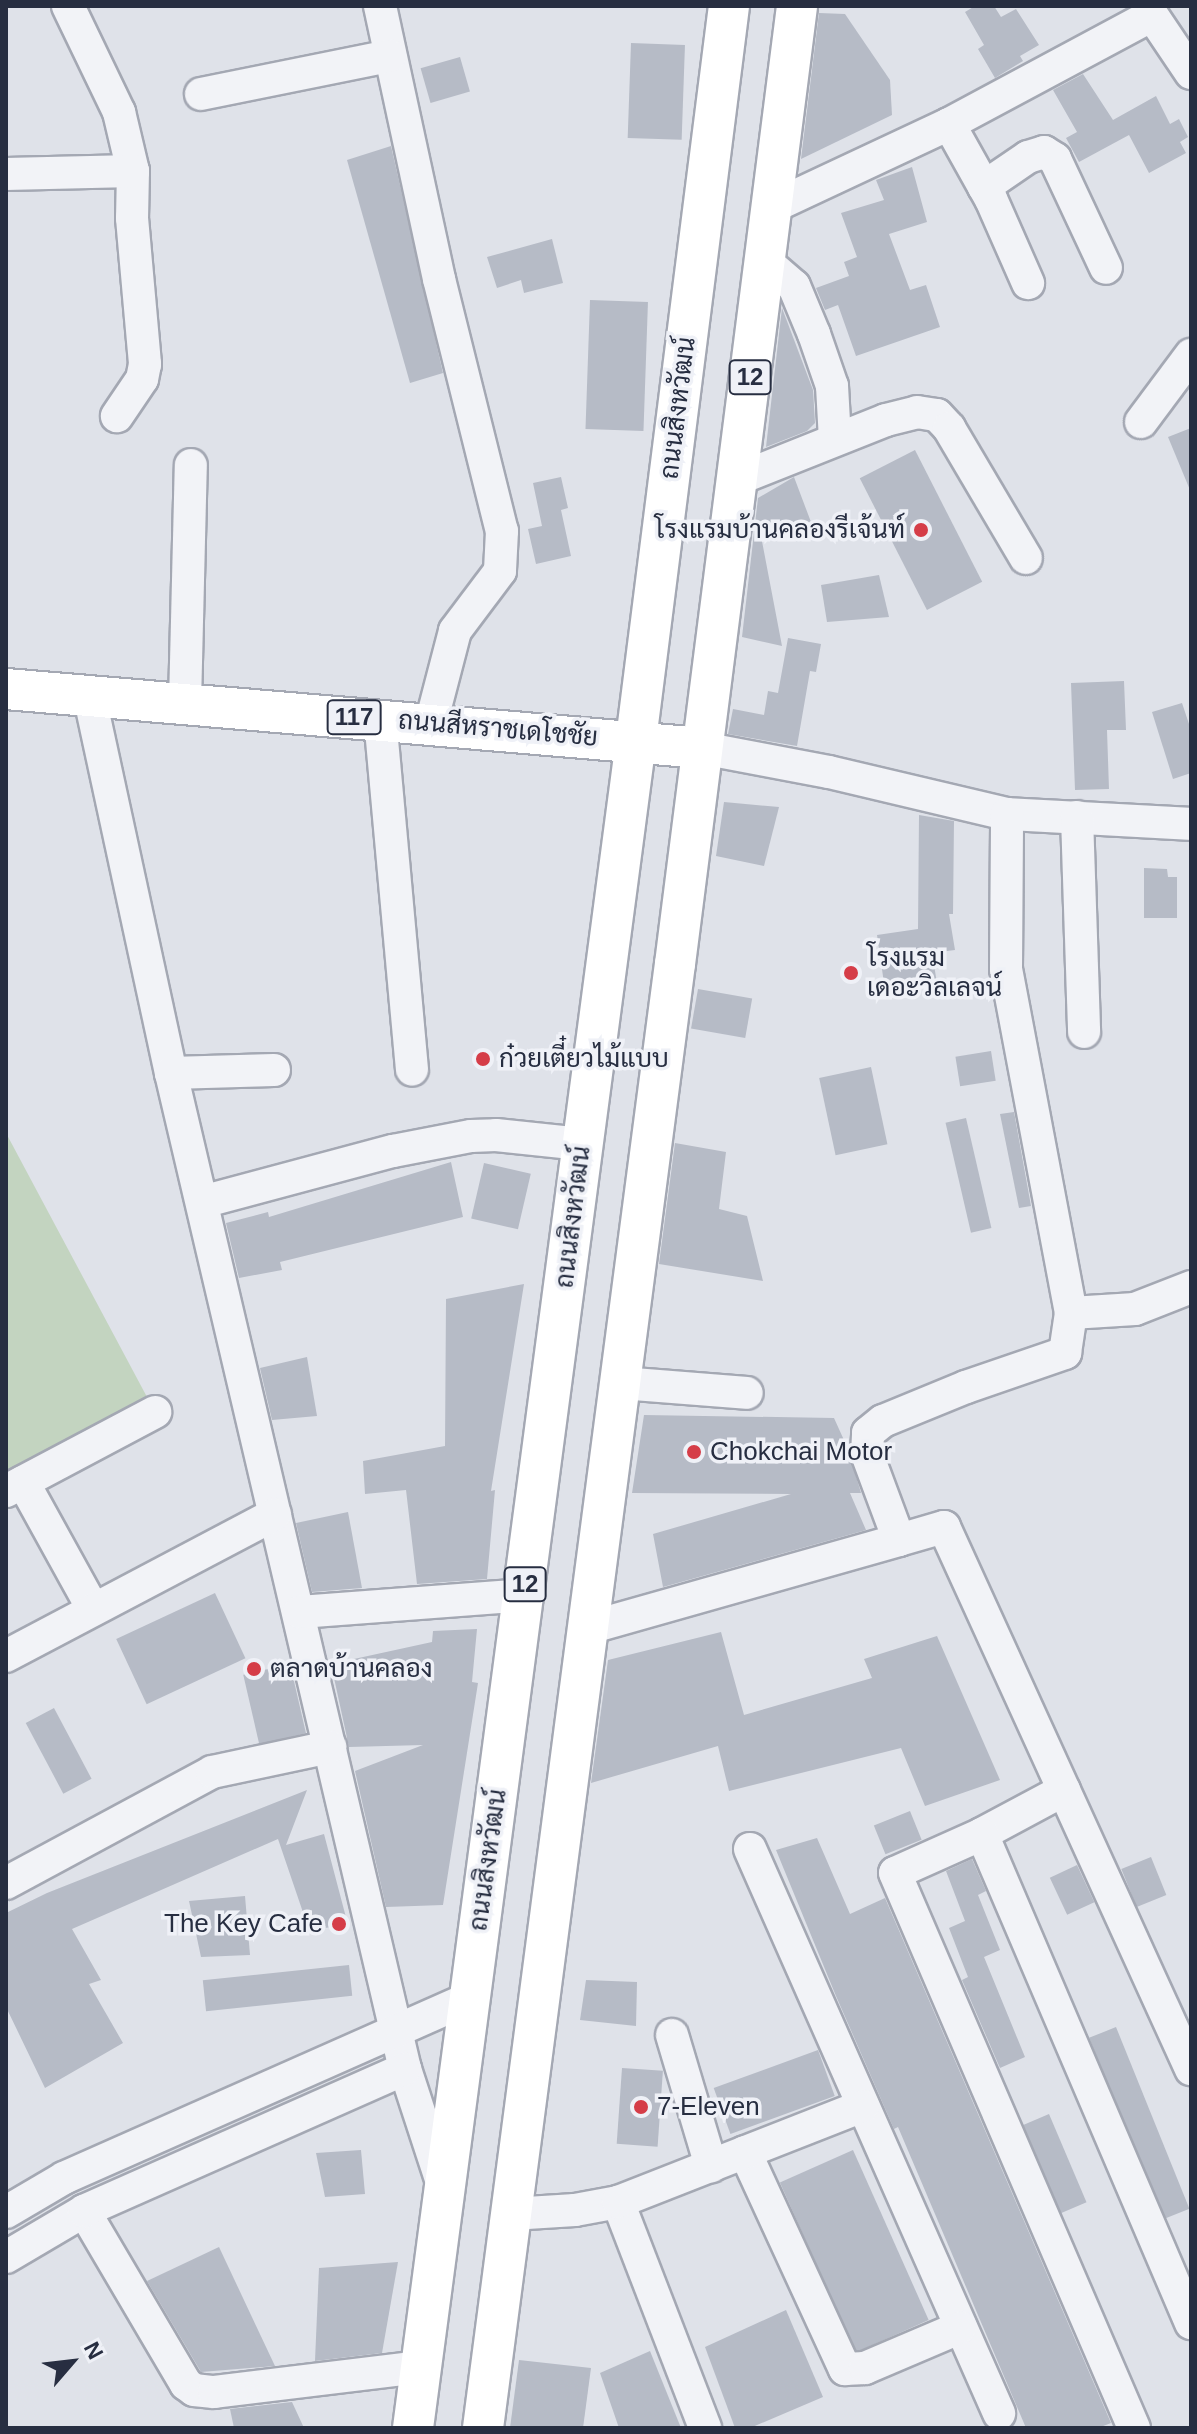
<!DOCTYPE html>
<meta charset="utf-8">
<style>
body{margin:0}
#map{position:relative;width:1197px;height:2434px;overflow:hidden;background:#dfe2e9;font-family:Arial,Sarabun,sans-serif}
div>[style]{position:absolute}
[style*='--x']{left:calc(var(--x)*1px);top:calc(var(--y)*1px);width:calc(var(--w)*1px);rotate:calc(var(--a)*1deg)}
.green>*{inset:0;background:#c3d4c0}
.building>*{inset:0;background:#b6bbc6;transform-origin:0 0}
.roads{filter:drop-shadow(2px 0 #a4a8b3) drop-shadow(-2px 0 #a4a8b3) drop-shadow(0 2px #a4a8b3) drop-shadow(0 -2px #a4a8b3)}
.minor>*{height:32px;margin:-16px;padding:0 16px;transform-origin:16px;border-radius:16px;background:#f2f3f7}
.major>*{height:40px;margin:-20px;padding:0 20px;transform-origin:20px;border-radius:20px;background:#fff}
.dots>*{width:22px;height:22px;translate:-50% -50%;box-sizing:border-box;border:4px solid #eff1f7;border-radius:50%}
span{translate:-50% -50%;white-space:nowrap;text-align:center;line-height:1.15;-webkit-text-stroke:7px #eff1f7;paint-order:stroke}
.shield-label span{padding:2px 6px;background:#eff1f7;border:2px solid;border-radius:6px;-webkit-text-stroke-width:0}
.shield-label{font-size:24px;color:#272e41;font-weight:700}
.street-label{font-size:26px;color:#272e41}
.poi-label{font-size:26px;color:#272e41}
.right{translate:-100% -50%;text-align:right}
.left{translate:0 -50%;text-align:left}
.frame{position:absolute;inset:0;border:8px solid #272e41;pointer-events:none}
.north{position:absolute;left:32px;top:2322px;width:80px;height:80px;-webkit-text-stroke:6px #eff1f7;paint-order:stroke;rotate:62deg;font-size:22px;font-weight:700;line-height:32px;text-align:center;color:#272e41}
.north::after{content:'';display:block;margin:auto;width:28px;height:36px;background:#272e41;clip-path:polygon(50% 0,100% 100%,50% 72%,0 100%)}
</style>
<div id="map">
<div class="green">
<i style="clip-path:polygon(6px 1133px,155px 1412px,6px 1491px)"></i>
</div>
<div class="building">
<i style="clip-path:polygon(975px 6px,994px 6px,1001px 17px,1016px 9px,1039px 45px,1020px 56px,1023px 61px,995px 78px,978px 49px,984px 45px,965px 12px)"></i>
<i style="clip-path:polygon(819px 13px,845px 14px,890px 80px,892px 115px,801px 159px)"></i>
<i style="left:631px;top:43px;width:54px;height:95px;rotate:2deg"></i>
<i style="left:460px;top:57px;width:36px;height:41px;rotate:74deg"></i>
<i style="clip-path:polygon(1083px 74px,1113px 120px,1156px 96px,1170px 124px,1179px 119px,1188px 137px,1180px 142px,1186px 153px,1149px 173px,1129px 135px,1079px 162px,1066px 138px,1077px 132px,1053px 90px)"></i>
<i style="clip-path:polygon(391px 146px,443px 373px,410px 383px,347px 160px)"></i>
<i style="clip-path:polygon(912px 167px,927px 222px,889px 234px,910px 290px,926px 285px,940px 327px,856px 356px,838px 305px,825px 310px,816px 288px,849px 276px,844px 262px,857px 257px,841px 213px,884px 200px,876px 180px)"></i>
<i style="clip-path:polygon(552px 239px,563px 283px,524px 293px,521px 280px,497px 288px,487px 257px)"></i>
<i style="left:590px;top:300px;width:58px;height:129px;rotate:2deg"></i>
<i style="clip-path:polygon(782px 308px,813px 390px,815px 423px,807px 431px,766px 447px)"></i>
<i style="clip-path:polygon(1191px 428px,1191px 490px,1190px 490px,1168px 437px)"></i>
<i style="left:915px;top:450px;width:148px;height:62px;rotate:63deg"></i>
<i style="clip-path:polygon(561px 477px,568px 508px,561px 510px,571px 556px,536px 564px,528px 529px,542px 526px,533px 483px)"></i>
<i style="clip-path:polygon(794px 477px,814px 530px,761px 536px,782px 646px,742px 637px,758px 498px)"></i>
<i style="clip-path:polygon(879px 575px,889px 617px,827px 622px,821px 585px)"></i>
<i style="clip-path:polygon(788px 638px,821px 644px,816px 672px,810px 671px,797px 746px,728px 734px,733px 709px,764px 715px,768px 691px,778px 693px)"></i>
<i style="clip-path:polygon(1124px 681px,1126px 730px,1107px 730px,1109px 789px,1075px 790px,1071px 683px)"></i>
<i style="clip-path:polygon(1182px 703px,1191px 730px,1191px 773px,1173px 779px,1152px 712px)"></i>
<i style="clip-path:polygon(724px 802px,779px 807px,764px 866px,716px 856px)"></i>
<i style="clip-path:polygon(919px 815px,954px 821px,953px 914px,949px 914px,955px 950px,932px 953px,937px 983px,885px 990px,877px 935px,918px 929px)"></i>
<i style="clip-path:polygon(1144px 868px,1167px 869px,1168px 877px,1177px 877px,1177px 918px,1144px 918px)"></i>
<i style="left:698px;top:989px;width:55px;height:40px;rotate:10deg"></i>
<i style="left:991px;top:1051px;width:30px;height:36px;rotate:81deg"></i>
<i style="left:871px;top:1067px;width:79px;height:53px;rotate:78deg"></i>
<i style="clip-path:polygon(1014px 1112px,1031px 1206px,1019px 1208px,1000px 1114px)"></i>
<i style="left:966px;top:1118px;width:113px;height:21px;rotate:77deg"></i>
<i style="clip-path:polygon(675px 1143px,726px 1152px,719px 1209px,747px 1216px,763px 1281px,659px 1264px)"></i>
<i style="clip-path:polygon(451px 1162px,463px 1217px,280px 1262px,282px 1270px,239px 1278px,226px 1223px,268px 1212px,269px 1217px)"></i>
<i style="left:484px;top:1163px;width:48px;height:57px;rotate:13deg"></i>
<i style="clip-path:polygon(524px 1284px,491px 1491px,495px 1490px,487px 1579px,417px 1584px,406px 1490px,365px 1494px,363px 1461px,445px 1446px,446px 1299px)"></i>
<i style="clip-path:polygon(307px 1357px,317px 1416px,272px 1420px,260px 1368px)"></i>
<i style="clip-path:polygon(644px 1415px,834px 1418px,848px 1449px,861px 1493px,850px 1493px,866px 1530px,663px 1587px,653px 1534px,791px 1494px,632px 1493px)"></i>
<i style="clip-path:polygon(348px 1512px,362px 1588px,312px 1592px,296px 1523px)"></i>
<i style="left:215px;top:1593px;width:72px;height:109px;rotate:65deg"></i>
<i style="clip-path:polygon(477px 1629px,472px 1682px,478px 1683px,443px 1905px,386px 1907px,355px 1771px,423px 1745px,349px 1747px,331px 1664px,432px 1642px,433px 1631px)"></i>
<i style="clip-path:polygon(721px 1632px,744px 1715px,872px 1678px,864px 1659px,937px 1636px,1000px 1780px,925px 1806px,901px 1748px,729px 1791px,718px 1746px,591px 1783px,608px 1660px)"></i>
<i style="left:290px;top:1664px;width:71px;height:48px;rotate:77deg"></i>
<i style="left:54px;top:1708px;width:80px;height:32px;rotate:62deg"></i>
<i style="clip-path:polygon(307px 1790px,286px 1845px,324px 1834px,348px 1925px,309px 1930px,278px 1839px,72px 1929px,101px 1980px,89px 1984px,123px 2043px,45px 2088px,6px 2007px,6px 1913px,47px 1893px)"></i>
<i style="left:910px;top:1811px;width:31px;height:39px;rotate:68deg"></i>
<i style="clip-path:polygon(817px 1838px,850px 1914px,885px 1898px,1111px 2423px,1098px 2428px,1026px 2428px,898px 2127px,894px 2129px,836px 1996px,776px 1850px)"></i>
<i style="left:1151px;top:1857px;width:41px;height:32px;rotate:68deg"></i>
<i style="clip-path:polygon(972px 1859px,986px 1891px,978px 1895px,1000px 1950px,984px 1957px,1025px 2057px,1000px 2068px,962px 1980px,968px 1977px,949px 1928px,965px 1921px,946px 1871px)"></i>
<i style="left:1077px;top:1865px;width:41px;height:30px;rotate:65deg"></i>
<i style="clip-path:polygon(245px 1896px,250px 1955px,201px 1957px,189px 1901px)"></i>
<i style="left:349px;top:1965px;width:31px;height:147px;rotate:84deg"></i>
<i style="clip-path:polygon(586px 1980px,637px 1982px,636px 2026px,580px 2020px)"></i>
<i style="left:1116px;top:2027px;width:196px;height:29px;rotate:68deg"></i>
<i style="left:818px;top:2050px;width:49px;height:111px;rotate:70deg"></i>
<i style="left:622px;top:2068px;width:41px;height:76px;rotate:4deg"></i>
<i style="left:1049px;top:2114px;width:96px;height:28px;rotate:67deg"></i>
<i style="clip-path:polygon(361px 2150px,365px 2194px,325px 2197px,316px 2153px)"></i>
<i style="left:853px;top:2150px;width:186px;height:80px;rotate:66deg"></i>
<i style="clip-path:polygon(219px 2247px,275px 2366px,201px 2372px,147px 2281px)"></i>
<i style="clip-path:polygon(398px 2262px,382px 2353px,315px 2361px,319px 2268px)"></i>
<i style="clip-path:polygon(786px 2310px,823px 2397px,750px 2428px,735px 2428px,705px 2347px)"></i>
<i style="clip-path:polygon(650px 2351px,681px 2428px,619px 2428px,600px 2373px)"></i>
<i style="clip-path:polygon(519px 2360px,591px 2368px,583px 2428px,510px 2428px)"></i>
<i style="clip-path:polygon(292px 2402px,304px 2428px,234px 2428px,230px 2409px)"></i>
</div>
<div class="roads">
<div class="minor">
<i style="--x:68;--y:6;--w:118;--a:64.3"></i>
<i style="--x:119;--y:112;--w:61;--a:76.7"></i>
<i style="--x:133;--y:171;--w:47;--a:91.2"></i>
<i style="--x:132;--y:218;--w:147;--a:84.9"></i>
<i style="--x:145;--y:364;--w:15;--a:101"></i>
<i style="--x:142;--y:379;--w:45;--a:124"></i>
<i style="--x:380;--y:6;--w:279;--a:77.8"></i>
<i style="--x:439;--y:279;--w:260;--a:76"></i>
<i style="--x:502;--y:531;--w:40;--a:92.9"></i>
<i style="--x:500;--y:571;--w:75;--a:126.9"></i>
<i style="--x:455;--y:631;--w:95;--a:104.6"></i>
<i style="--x:201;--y:94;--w:193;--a:-11.4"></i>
<i style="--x:949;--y:124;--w:86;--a:60.8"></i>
<i style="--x:991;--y:199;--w:92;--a:66.2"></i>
<i style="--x:6;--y:174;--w:127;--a:-1.4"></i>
<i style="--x:984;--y:187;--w:53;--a:-34.3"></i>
<i style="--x:1028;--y:157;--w:17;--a:-17"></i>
<i style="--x:1044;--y:152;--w:13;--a:32"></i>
<i style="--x:1055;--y:159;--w:120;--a:64.9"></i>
<i style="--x:772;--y:207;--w:195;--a:-25.1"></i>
<i style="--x:949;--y:124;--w:230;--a:-28.2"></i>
<i style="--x:1152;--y:15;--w:70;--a:56.1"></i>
<i style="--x:765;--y:261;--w:38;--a:41"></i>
<i style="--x:794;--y:286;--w:52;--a:67.4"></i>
<i style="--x:814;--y:334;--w:55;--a:70.9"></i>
<i style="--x:832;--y:386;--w:53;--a:86.8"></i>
<i style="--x:1141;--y:422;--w:84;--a:-53.3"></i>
<i style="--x:738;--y:479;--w:159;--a:-21.7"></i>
<i style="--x:886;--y:420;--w:32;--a:-14"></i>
<i style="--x:917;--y:412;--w:20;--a:9"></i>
<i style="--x:937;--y:415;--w:18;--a:47"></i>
<i style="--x:949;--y:428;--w:151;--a:59.4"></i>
<i style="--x:89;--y:694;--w:388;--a:77.8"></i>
<i style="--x:171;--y:1073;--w:1023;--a:76.78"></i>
<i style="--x:405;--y:2069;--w:122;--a:71.9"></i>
<i style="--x:185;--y:703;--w:238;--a:-88.6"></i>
<i style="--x:380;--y:718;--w:353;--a:84.8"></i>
<i style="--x:702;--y:748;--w:129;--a:10.7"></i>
<i style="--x:829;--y:772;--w:183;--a:13.3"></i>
<i style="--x:1007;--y:814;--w:184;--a:3.1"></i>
<i style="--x:1077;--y:817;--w:215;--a:88.1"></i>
<i style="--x:171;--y:1073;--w:103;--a:-1.7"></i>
<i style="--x:202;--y:1202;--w:198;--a:-15"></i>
<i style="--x:393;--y:1151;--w:79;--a:-10.9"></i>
<i style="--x:471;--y:1136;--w:25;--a:-2"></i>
<i style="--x:496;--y:1135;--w:86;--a:6"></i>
<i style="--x:1071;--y:1313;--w:64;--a:-3.6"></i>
<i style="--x:1135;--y:1309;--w:60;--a:-21.4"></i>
<i style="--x:621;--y:1383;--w:126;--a:4.5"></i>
<i style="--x:23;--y:1482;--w:145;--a:61.1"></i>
<i style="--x:6;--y:1491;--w:169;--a:-27.9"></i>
<i style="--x:899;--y:1540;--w:47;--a:-16.1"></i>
<i style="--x:944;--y:1527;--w:596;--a:65.5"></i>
<i style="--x:299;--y:1612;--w:225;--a:-4.3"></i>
<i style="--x:588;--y:1628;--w:323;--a:-15.8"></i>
<i style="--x:899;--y:1540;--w:92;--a:-110.4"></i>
<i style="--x:867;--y:1454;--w:21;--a:-87"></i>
<i style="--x:868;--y:1433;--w:19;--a:-39"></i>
<i style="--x:883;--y:1421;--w:90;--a:-22.3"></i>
<i style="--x:966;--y:1387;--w:105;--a:-19"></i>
<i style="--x:1065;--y:1353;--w:40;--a:-81.5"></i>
<i style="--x:1071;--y:1313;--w:350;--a:-100.7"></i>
<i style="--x:1006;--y:969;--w:155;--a:-89.6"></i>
<i style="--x:6;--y:1656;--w:304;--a:-27.8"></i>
<i style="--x:1064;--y:1790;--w:93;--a:151.8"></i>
<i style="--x:982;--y:1834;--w:95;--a:155.9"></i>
<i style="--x:895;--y:1873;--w:604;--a:66.7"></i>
<i style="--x:982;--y:1834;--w:532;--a:66.86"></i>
<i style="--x:750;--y:1849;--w:617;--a:66.18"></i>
<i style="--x:6;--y:1883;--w:234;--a:-28.3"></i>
<i style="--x:212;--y:1772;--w:121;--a:-12"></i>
<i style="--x:672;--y:2035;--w:137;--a:73.4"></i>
<i style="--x:745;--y:2152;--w:239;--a:65.3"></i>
<i style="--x:845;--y:2369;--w:20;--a:-3"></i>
<i style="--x:865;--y:2368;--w:104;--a:-23.1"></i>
<i style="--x:618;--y:2202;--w:242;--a:68.9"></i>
<i style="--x:84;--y:2211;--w:201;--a:59.5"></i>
<i style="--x:186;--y:2384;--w:10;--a:37"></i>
<i style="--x:194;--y:2390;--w:20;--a:6"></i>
<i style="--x:214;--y:2392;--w:209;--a:-6.9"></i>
<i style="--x:6;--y:2212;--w:67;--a:-30.4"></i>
<i style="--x:64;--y:2178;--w:444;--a:-23.9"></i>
<i style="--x:511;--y:2214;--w:64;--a:-3.6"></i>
<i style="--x:575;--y:2210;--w:44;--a:-10.5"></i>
<i style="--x:618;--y:2202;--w:263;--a:-21.4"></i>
<i style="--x:6;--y:2257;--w:91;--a:-30.5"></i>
<i style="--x:84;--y:2211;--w:351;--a:-23.9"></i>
</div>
<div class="major">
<i style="--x:6;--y:689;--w:698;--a:4.85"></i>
<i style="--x:413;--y:2428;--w:1703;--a:-82.47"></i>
<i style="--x:636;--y:740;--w:740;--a:-82.78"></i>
<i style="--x:483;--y:2428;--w:1477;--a:-82.53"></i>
<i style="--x:675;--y:964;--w:966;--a:-82.74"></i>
</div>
</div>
<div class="dots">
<i style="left:921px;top:530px;background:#d53d48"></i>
<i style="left:851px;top:973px;background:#d53d48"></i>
<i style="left:483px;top:1059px;background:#d53d48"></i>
<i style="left:694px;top:1452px;background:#d53d48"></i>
<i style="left:254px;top:1669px;background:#d53d48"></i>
<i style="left:339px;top:1924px;background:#d53d48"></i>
<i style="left:641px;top:2107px;background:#d53d48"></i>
</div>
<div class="shield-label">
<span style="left:750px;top:377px">12</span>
<span style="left:354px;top:717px">117</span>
<span style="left:525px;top:1584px">12</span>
</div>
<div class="street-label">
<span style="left:678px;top:408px;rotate:-83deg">ถนนสิงหวัฒน์</span>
<span style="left:498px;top:729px;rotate:5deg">ถนนสีหราชเดโชชัย</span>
<span style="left:573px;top:1217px;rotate:-83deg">ถนนสิงหวัฒน์</span>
<span style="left:488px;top:1860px;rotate:-82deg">ถนนสิงหวัฒน์</span>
</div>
<div class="poi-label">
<span class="right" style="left:905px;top:530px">โรงแรมบ้านคลองรีเจ้นท์</span>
<span class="left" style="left:867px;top:973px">โรงแรม<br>เดอะวิลเลจน์</span>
<span class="left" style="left:499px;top:1059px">ก๋วยเตี๋ยวไม้แบบ</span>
<span class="left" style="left:710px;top:1452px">Chokchai Motor</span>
<span class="left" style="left:270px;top:1669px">ตลาดบ้านคลอง</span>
<span class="right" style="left:323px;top:1924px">The Key Cafe</span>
<span class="left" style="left:657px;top:2107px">7-Eleven</span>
</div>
<div class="frame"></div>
<div class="north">N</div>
</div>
